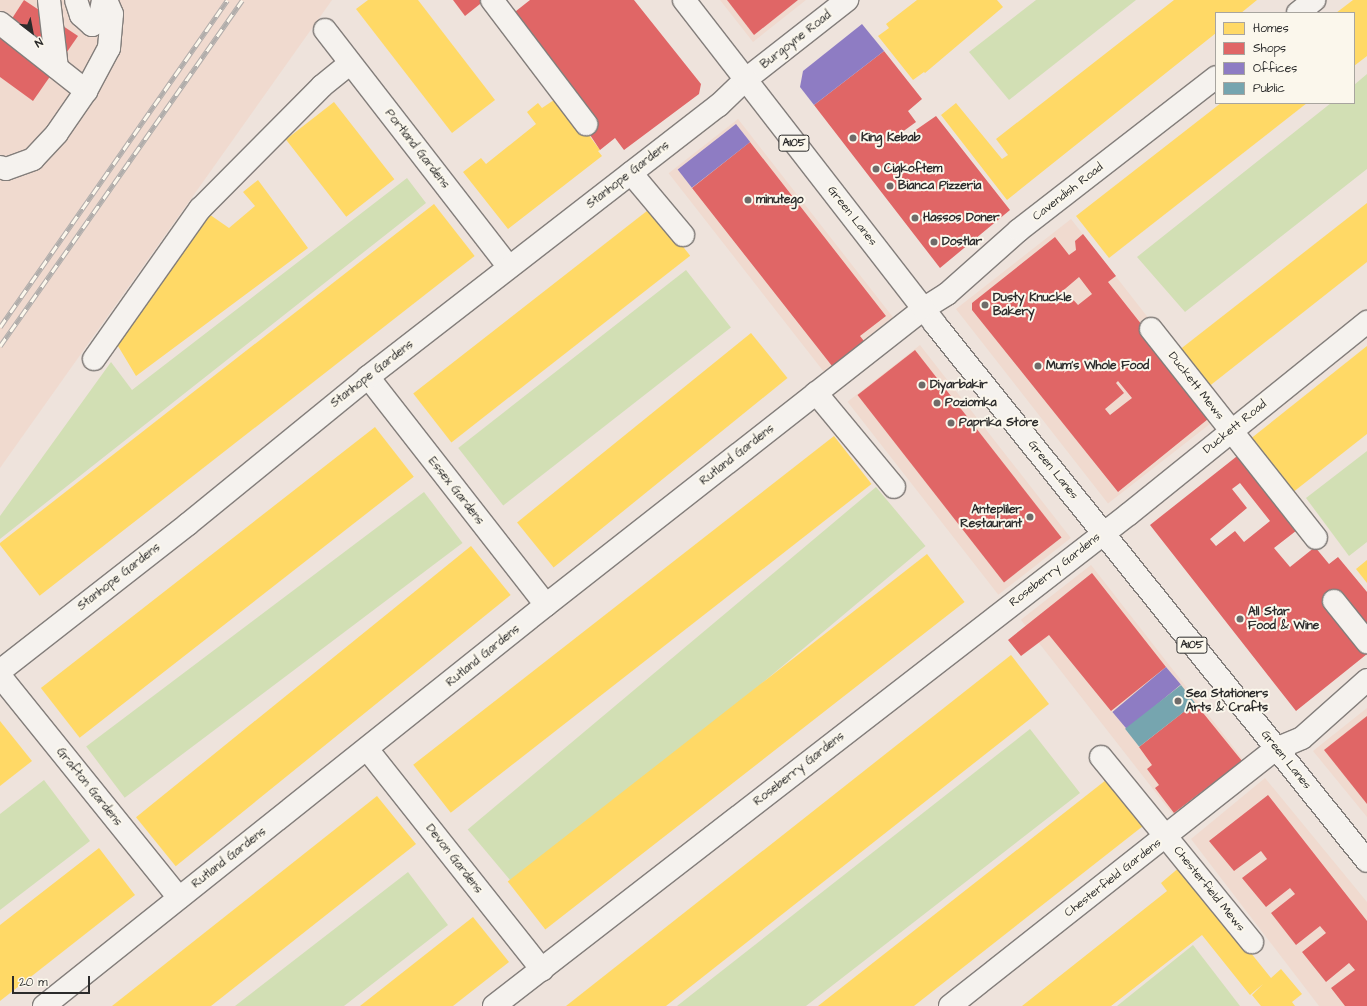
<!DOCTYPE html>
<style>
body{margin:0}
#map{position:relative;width:1367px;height:1006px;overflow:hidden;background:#eee3dc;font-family:"Architects Daughter",sans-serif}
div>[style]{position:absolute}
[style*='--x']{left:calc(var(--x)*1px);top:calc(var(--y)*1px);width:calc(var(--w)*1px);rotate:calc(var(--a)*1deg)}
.built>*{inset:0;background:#f0dacf;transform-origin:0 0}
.green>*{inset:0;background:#d2dfb4;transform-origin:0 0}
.homes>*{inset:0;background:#ffd966;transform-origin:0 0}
.shops>*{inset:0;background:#e06666;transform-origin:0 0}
.offices>*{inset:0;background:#8e7cc3;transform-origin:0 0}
.public>*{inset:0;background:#76a5af;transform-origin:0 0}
.roads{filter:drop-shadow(1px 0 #837e7b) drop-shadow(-1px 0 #837e7b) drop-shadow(0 1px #837e7b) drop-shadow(0 -1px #837e7b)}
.minor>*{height:22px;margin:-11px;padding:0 11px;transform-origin:11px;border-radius:11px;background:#f5f2ee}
.major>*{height:22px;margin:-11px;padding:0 11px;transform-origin:11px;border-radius:11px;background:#f5f2ee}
.rail>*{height:4.5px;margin-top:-2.25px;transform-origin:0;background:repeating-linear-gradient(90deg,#fbf7ec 0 9px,#b0adab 0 18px);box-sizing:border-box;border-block:1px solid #b0adab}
.dots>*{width:11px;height:11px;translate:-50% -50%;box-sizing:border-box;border:2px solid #fbf7ec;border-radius:50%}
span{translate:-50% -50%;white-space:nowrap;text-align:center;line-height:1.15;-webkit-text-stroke:4px #fbf7ec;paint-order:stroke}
.shield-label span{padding:1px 3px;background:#fbf7ec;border:1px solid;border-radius:3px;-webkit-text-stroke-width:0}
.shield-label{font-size:11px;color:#2b2b2b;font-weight:700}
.street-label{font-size:12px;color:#2b2b2b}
.poi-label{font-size:12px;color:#2b2b2b;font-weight:700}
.left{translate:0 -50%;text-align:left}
.right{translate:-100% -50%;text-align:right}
.legend{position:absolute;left:1215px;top:12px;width:140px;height:92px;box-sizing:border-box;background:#fbf7ec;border:1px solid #a8a59f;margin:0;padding:5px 7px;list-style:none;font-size:12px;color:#2b2b2b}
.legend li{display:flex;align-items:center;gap:8px;height:20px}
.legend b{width:20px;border:1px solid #a8a59f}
.north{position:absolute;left:12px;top:12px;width:40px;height:40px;-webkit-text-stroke:3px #fbf7ec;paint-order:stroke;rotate:148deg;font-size:11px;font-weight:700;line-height:16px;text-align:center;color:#2b2b2b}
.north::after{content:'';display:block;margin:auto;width:14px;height:18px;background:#2b2b2b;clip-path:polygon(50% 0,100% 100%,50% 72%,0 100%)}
.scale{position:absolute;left:12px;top:976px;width:78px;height:18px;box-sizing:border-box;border:2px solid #2b2b2b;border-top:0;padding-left:5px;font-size:12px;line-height:14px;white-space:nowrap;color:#2b2b2b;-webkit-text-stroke:3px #fbf7ec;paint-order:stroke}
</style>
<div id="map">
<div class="built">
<i style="clip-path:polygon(0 0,332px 0,0 468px)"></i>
<i style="clip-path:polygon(720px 0,806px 0,753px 42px)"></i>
<i style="left:738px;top:119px;width:252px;height:88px;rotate:52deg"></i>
<i style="left:1071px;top:219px;width:247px;height:146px;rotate:52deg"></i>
<i style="left:920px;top:345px;width:245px;height:92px;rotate:52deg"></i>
<i style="left:1091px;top:565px;width:253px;height:89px;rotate:52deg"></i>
<i style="clip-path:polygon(1367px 708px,1367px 817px,1313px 751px)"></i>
<i style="clip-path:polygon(1265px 778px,1367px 902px,1367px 1006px,1319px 1006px,1191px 839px)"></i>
</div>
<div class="green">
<i style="clip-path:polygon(1036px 0,1136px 0,1009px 100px,969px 52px)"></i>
<i style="clip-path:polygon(1367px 74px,1367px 169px,1185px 312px,1137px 257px,1331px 103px,1354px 103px,1354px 85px)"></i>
<i style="clip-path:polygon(407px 178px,426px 203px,0 539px,0 516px,111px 362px,132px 390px)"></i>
<i style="left:686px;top:270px;width:73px;height:289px;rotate:52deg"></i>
<i style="clip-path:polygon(1367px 451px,1367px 542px,1349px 556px,1306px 498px)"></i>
<i style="left:876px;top:487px;width:77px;height:533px;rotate:50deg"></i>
<i style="left:424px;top:492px;width:64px;height:423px;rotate:53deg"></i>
<i style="clip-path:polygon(1030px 729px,1080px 793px,806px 1006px,677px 1006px)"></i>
<i style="clip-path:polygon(44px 780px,90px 841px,0 910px,0 814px)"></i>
<i style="clip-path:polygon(408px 872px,448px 925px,344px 1006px,235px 1006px)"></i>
<i style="clip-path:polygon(1193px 945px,1240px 1006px,1117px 1006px)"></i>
</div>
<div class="homes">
<i style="clip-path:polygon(368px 0,418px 0,495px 100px,452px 133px,356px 9px)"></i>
<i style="clip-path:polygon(917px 0,997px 0,1003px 7px,925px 73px,924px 72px,913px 80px,878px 36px,889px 28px,886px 24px)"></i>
<i style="clip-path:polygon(1174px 0,1257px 0,1241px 13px,1216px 13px,1216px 33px,1007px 200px,941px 115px,956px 103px,1002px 159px,1008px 155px,996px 139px)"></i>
<i style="clip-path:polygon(1353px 0,1367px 0,1367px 56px,1354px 66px,1354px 13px,1336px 13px)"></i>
<i style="clip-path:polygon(554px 100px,582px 126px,600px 150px,598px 151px,602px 156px,508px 229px,463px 172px,481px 158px,486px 164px,536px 124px,527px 112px,538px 103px,542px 108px)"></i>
<i style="left:334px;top:102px;width:98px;height:61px;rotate:52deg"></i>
<i style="clip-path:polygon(1221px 103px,1307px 103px,1109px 258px,1076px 216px)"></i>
<i style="clip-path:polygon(258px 180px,308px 248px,136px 376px,115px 341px,206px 212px,229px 228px,255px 206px,243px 192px)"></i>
<i style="clip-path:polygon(1367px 203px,1367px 262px,1207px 388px,1178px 351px)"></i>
<i style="left:434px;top:204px;width:66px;height:552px;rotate:52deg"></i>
<i style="left:652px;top:207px;width:62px;height:303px;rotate:52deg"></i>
<i style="left:751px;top:333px;width:58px;height:301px;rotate:51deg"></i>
<i style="clip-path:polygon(1367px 346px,1367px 434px,1292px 493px,1249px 440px)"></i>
<i style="left:375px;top:427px;width:63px;height:424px;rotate:52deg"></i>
<i style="left:834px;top:436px;width:61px;height:534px;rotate:52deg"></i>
<i style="left:471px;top:546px;width:63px;height:431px;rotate:51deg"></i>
<i style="left:927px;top:554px;width:61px;height:532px;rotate:52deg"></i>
<i style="clip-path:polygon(1367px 560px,1367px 583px,1356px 569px)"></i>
<i style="clip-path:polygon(1011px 655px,1049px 704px,666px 1006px,566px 1006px)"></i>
<i style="clip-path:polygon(0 721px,32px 761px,0 786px)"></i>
<i style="clip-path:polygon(1106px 780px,1143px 826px,914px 1006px,818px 1006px)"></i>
<i style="clip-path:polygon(377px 796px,416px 844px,211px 1006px,112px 1006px)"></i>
<i style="clip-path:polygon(99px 848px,135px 895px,0 1001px,0 925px)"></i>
<i style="clip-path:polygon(1181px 866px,1271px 978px,1281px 969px,1302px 994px,1292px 1002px,1295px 1006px,1261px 1006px,1252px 995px,1263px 984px,1250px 995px,1202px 935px,1111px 1006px,1022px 1006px,1167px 891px,1161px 883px)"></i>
<i style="clip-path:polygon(473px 917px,509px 962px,453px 1006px,360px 1006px)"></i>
</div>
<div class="shops">
<i style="clip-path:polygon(24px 0,78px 36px,33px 101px,0 77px,0 37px)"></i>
<i style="clip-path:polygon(453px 0,485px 0,465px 16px)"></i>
<i style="clip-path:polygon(530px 0,634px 0,701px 84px,699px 94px,624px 150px,615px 138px,600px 150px,511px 15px)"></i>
<i style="clip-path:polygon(727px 0,798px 0,754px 35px)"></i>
<i style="clip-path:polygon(884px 51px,922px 99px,908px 111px,916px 122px,894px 138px,897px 143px,936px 116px,1010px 210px,940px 268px,814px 105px)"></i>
<i style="clip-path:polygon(750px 142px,886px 316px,860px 336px,864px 341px,832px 366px,692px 188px)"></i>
<i style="clip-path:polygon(evenodd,1083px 234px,1116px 276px,1108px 282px,1213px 415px,1118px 492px,972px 310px,972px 303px,1055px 237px,1069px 255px,1076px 250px,1075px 241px,1083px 234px,1079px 277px,1092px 294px,1078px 305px,1069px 295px,1056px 305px,1052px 300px,1079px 277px,1083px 234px,1118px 381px,1132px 398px,1110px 415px,1105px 409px,1124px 393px,1116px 383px,1118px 381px)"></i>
<i style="left:915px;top:350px;width:238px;height:73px;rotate:52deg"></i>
<i style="clip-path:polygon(evenodd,1241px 453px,1301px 527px,1274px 548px,1290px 567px,1315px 547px,1329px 564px,1338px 557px,1367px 592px,1367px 654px,1296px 711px,1150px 525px,1241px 453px,1240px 483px,1270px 521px,1244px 542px,1235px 531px,1216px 546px,1210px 539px,1247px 508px,1232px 489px,1240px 483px)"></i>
<i style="clip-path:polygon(1092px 573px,1166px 667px,1111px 711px,1049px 635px,1021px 656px,1008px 640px)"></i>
<i style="clip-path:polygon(1195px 703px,1242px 761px,1174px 813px,1155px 788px,1159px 785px,1147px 769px,1152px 765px,1139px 747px)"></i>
<i style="clip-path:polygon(1367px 716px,1367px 804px,1324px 750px)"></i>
<i style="clip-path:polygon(1268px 795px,1367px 921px,1367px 1006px,1345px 1006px,1331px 988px,1355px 970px,1349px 963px,1326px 982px,1302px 952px,1326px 933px,1320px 926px,1296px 945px,1271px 913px,1295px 894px,1290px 888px,1266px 907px,1242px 878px,1267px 859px,1261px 851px,1234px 871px,1209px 841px)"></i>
</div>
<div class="offices">
<i style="clip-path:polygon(862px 24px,884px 51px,814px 105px,800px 87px,803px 71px)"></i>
<i style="left:736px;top:124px;width:23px;height:74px;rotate:52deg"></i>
<i style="left:1166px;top:667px;width:23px;height:70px;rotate:50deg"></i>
</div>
<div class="public">
<i style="left:1181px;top:685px;width:23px;height:71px;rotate:52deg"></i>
</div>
<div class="roads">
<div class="minor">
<i style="--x:49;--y:0;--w:68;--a:83.3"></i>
<i style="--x:76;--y:0;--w:16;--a:72"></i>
<i style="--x:81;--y:15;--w:15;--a:42"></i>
<i style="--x:92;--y:25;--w:8;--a:-30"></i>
<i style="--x:99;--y:21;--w:21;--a:-79"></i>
<i style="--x:492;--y:0;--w:156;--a:52.8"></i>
<i style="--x:1298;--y:13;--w:21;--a:-39"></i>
<i style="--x:0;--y:23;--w:110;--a:38.3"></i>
<i style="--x:325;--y:30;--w:300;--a:52.2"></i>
<i style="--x:0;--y:167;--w:6;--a:18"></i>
<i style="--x:6;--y:169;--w:29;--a:-20"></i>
<i style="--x:33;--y:159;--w:35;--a:-47"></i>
<i style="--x:57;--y:133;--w:51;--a:-55.4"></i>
<i style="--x:86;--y:91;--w:49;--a:-61.9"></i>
<i style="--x:109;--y:48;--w:34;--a:-85"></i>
<i style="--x:112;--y:14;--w:15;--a:-113"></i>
<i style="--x:631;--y:173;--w:81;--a:50"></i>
<i style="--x:1151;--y:329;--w:266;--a:51.7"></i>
<i style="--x:94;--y:359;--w:184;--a:-54.8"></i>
<i style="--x:200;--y:209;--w:173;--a:-45.2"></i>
<i style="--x:322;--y:86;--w:36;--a:-39"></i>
<i style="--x:368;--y:377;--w:289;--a:52"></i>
<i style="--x:816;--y:393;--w:122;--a:50.3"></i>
<i style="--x:1334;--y:601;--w:53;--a:51.2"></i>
<i style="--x:0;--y:671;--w:239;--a:-38"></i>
<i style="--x:188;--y:524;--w:232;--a:-39.2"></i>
<i style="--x:368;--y:377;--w:443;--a:-37.8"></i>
<i style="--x:718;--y:106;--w:37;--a:-44"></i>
<i style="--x:745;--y:80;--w:130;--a:-38.1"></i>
<i style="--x:0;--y:676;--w:285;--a:51.1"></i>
<i style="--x:367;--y:749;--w:282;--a:51.6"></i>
<i style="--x:1101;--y:757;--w:239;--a:50.8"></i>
<i style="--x:44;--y:1006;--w:642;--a:-38.62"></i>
<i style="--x:546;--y:605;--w:479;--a:-38.1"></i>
<i style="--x:923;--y:309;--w:28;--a:-32"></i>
<i style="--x:947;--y:294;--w:96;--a:-41.6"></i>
<i style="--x:1019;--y:230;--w:249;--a:-37.8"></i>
<i style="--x:494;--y:1006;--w:803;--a:-37.77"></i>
<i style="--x:1129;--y:514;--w:306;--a:-38.9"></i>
<i style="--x:950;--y:1006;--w:415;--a:-38.3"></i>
<i style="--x:1276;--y:749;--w:28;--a:-23"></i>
<i style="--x:1302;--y:738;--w:87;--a:-41.7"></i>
</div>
<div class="major">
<i style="--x:684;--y:0;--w:410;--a:52.2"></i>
<i style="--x:935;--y:324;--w:689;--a:51.18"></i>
</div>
</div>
<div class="rail">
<i style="--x:0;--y:327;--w:398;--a:-55.2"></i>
<i style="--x:0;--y:346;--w:422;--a:-55"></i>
</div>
<div class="dots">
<i style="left:853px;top:138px;background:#6f6b69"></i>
<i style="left:876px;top:169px;background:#6f6b69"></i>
<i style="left:890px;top:186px;background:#6f6b69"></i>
<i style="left:748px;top:200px;background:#6f6b69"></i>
<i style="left:915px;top:218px;background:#6f6b69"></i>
<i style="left:934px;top:242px;background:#6f6b69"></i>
<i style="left:985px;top:305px;background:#6f6b69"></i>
<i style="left:1038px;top:366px;background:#6f6b69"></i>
<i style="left:922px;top:385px;background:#6f6b69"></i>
<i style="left:937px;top:403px;background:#6f6b69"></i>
<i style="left:951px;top:423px;background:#6f6b69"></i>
<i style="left:1030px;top:517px;background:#6f6b69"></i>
<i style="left:1240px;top:619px;background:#6f6b69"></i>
<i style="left:1178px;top:701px;background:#6f6b69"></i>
</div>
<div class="shield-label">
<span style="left:794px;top:143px">A105</span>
<span style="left:1192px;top:645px">A105</span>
</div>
<div class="street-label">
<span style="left:796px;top:40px;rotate:-38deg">Burgoyne Road</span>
<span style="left:417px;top:149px;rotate:52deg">Portland Gardens</span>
<span style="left:628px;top:175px;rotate:-38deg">Stanhope Gardens</span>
<span style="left:1068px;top:192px;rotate:-38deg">Cavendish Road</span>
<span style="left:852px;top:216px;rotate:52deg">Green Lanes</span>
<span style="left:372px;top:374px;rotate:-38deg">Stanhope Gardens</span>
<span style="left:1196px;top:386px;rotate:52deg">Duckett Mews</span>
<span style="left:1235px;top:427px;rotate:-39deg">Duckett Road</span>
<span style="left:737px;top:455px;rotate:-38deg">Rutland Gardens</span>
<span style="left:1053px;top:470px;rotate:51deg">Green Lanes</span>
<span style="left:456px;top:491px;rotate:52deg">Essex Gardens</span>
<span style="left:1055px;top:570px;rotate:-38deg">Roseberry Gardens</span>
<span style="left:119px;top:577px;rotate:-38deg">Stanhope Gardens</span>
<span style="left:483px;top:656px;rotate:-39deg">Rutland Gardens</span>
<span style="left:1286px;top:760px;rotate:51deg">Green Lanes</span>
<span style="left:799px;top:769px;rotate:-38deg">Roseberry Gardens</span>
<span style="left:89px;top:787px;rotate:51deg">Grafton Gardens</span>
<span style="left:229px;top:858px;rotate:-38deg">Rutland Gardens</span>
<span style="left:454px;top:859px;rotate:52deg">Devon Gardens</span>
<span style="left:1113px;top:878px;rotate:-38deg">Chesterfield Gardens</span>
<span style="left:1209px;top:889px;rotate:51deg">Chesterfield Mews</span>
</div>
<div class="poi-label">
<span class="left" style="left:861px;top:138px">King Kebab</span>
<span class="left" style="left:884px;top:169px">Cigkoftem</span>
<span class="left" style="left:898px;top:186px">Bianca Pizzeria</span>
<span class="left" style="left:756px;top:200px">minutego</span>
<span class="left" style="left:923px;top:218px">Hassos Doner</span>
<span class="left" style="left:942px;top:242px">Dostlar</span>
<span class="left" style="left:993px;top:305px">Dusty Knuckle<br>Bakery</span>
<span class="left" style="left:1046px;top:366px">Mum's Whole Food</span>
<span class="left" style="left:930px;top:385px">Diyarbakir</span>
<span class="left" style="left:945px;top:403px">Poziomka</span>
<span class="left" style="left:959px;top:423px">Paprika Store</span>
<span class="right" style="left:1022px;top:517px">Antepliler<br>Restaurant</span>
<span class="left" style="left:1248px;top:619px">All Star<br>Food &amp; Wine</span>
<span class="left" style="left:1186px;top:701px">Sea Stationers<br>Arts &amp; Crafts</span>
</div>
<ul class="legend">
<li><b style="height:11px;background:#ffd966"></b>Homes</li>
<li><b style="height:11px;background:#e06666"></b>Shops</li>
<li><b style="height:11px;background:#8e7cc3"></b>Offices</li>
<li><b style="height:11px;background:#76a5af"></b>Public</li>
</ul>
<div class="north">N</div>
<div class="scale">20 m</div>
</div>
